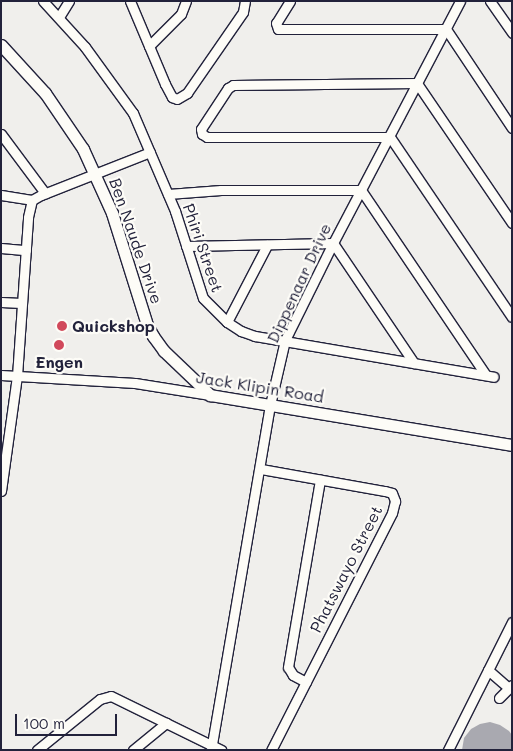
<!DOCTYPE html>
<style>
body{margin:0}
#map{position:relative;width:513px;height:751px;overflow:hidden;background:#f0efec;font-family:Mali,sans-serif}
div>[style]{position:absolute}
[style*='--x']{left:calc(var(--x)*1px);top:calc(var(--y)*1px);width:calc(var(--w)*1px);rotate:calc(var(--a)*1deg)}
.water>*{inset:0;background:#a9a9b0}
.roads{filter:drop-shadow(1px 0 #22223b) drop-shadow(-1px 0 #22223b) drop-shadow(0 1px #22223b) drop-shadow(0 -1px #22223b)}
.minor>*{height:9px;margin:-4.5px;padding:0 4.5px;transform-origin:4.5px;border-radius:4.5px;background:#fdfcf7}
.major>*{height:11px;margin:-5.5px;padding:0 5.5px;transform-origin:5.5px;border-radius:5.5px;background:#fdfcf7}
.dots>*{width:14px;height:14px;translate:-50% -50%;box-sizing:border-box;border:2px solid #fdfcf7;border-radius:50%}
span{translate:-50% -50%;white-space:nowrap;text-align:center;line-height:1.15;-webkit-text-stroke:4.5px #fdfcf7;paint-order:stroke}
.street-label{font-size:16px;color:#22223b}
.poi-label{font-size:16px;color:#22223b;font-weight:700}
.left{translate:0 -50%;text-align:left}
.frame{position:absolute;inset:0;border:2px solid #22223b;pointer-events:none}
.scale{position:absolute;left:15px;top:714px;width:102px;height:22px;box-sizing:border-box;border:2px solid #22223b;border-top:0;padding-left:6px;font-size:15px;line-height:18px;white-space:nowrap;color:#22223b;-webkit-text-stroke:4px #fdfcf7;paint-order:stroke}
</style>
<div id="map">
<div class="water">
<i style="clip-path:polygon(490px 722px,500px 725px,509px 731px,512px 735px,512px 750px,462px 750px,464px 738px,471px 729px,480px 724px)"></i>
</div>
<div class="roads">
<div class="minor">
<i style="--x:43;--y:1;--w:62;--a:47.6"></i>
<i style="--x:85;--y:47;--w:82;--a:54"></i>
<i style="--x:133;--y:113;--w:107;--a:66.8"></i>
<i style="--x:175;--y:211;--w:91;--a:72.2"></i>
<i style="--x:203;--y:298;--w:34;--a:45"></i>
<i style="--x:227;--y:322;--w:17;--a:33"></i>
<i style="--x:241;--y:331;--w:15;--a:20"></i>
<i style="--x:255;--y:336;--w:242;--a:9.7"></i>
<i style="--x:130;--y:1;--w:90;--a:67.1"></i>
<i style="--x:165;--y:84;--w:15;--a:62"></i>
<i style="--x:172;--y:97;--w:5;--a:22"></i>
<i style="--x:177;--y:99;--w:12;--a:-31"></i>
<i style="--x:187;--y:93;--w:98;--a:-55.3"></i>
<i style="--x:243;--y:12;--w:11;--a:-80"></i>
<i style="--x:290;--y:1;--w:26;--a:122"></i>
<i style="--x:276;--y:23;--w:6;--a:72"></i>
<i style="--x:278;--y:29;--w:168;--a:0"></i>
<i style="--x:446;--y:29;--w:119;--a:56.3"></i>
<i style="--x:490;--y:1;--w:39;--a:55"></i>
<i style="--x:59;--y:17;--w:19;--a:-58"></i>
<i style="--x:149;--y:46;--w:45;--a:-45"></i>
<i style="--x:181;--y:14;--w:14;--a:-69"></i>
<i style="--x:1;--y:134;--w:74;--a:53.3"></i>
<i style="--x:168;--y:194;--w:53;--a:-4.3"></i>
<i style="--x:221;--y:190;--w:140;--a:0"></i>
<i style="--x:361;--y:190;--w:223;--a:56"></i>
<i style="--x:1;--y:195;--w:31;--a:9"></i>
<i style="--x:512;--y:223;--w:169;--a:-124.2"></i>
<i style="--x:417;--y:83;--w:184;--a:179.4"></i>
<i style="--x:233;--y:85;--w:6;--a:149"></i>
<i style="--x:228;--y:88;--w:49;--a:123.4"></i>
<i style="--x:201;--y:129;--w:5;--a:79"></i>
<i style="--x:202;--y:134;--w:6;--a:31"></i>
<i style="--x:207;--y:137;--w:183;--a:0"></i>
<i style="--x:390;--y:137;--w:217;--a:55.9"></i>
<i style="--x:186;--y:246;--w:147;--a:-1.2"></i>
<i style="--x:333;--y:243;--w:145;--a:56"></i>
<i style="--x:1;--y:248;--w:25;--a:5"></i>
<i style="--x:1;--y:302;--w:20;--a:3"></i>
<i style="--x:227;--y:322;--w:87;--a:-62.5"></i>
<i style="--x:1;--y:375;--w:134;--a:3.4"></i>
<i style="--x:135;--y:383;--w:76;--a:9.1"></i>
<i style="--x:261;--y:469;--w:126;--a:10.1"></i>
<i style="--x:385;--y:491;--w:7;--a:16"></i>
<i style="--x:392;--y:493;--w:9;--a:69"></i>
<i style="--x:395;--y:501;--w:12;--a:104"></i>
<i style="--x:392;--y:513;--w:266;--a:117"></i>
<i style="--x:1;--y:491;--w:116;--a:-82.1"></i>
<i style="--x:17;--y:376;--w:159;--a:-86"></i>
<i style="--x:28;--y:217;--w:17;--a:-77"></i>
<i style="--x:32;--y:200;--w:10;--a:-29"></i>
<i style="--x:41;--y:195;--w:117;--a:-21.5"></i>
<i style="--x:488;--y:670;--w:28;--a:41"></i>
<i style="--x:306;--y:682;--w:15;--a:-152"></i>
<i style="--x:293;--y:675;--w:9;--a:-122"></i>
<i style="--x:288;--y:667;--w:190;--a:-80.3"></i>
<i style="--x:499;--y:698;--w:18;--a:-45"></i>
<i style="--x:37;--y:750;--w:81;--a:-39"></i>
<i style="--x:100;--y:699;--w:11;--a:-15"></i>
<i style="--x:111;--y:696;--w:123;--a:26.1"></i>
<i style="--x:133;--y:750;--w:43;--a:-39.3"></i>
<i style="--x:211;--y:750;--w:350;--a:-80.3"></i>
<i style="--x:270;--y:405;--w:67;--a:-77"></i>
<i style="--x:285;--y:340;--w:108;--a:-63.7"></i>
<i style="--x:333;--y:243;--w:273;--a:-62.3"></i>
<i style="--x:448;--y:750;--w:143;--a:-63.4"></i>
</div>
<div class="major">
<i style="--x:1;--y:45;--w:65;--a:47.5"></i>
<i style="--x:45;--y:93;--w:68;--a:55.8"></i>
<i style="--x:83;--y:149;--w:70;--a:65.6"></i>
<i style="--x:112;--y:213;--w:117;--a:72.6"></i>
<i style="--x:147;--y:325;--w:13;--a:61"></i>
<i style="--x:153;--y:336;--w:19;--a:54"></i>
<i style="--x:164;--y:351;--w:64;--a:43.7"></i>
<i style="--x:210;--y:395;--w:306;--a:9.4"></i>
</div>
</div>
<div class="dots">
<i style="left:62px;top:326px;background:#d1495b"></i>
<i style="left:59px;top:345px;background:#d1495b"></i>
</div>
<div class="street-label">
<span style="left:136px;top:241px;rotate:71deg">Ben Naude Drive</span>
<span style="left:203px;top:248px;rotate:71deg">Phiri Street</span>
<span style="left:299px;top:283px;rotate:-65deg">Dippenaar Drive</span>
<span style="left:260px;top:387px;rotate:9deg">Jack Klipin Road</span>
<span style="left:346px;top:569px;rotate:-63deg">Phatswayo Street</span>
</div>
<div class="poi-label">
<span class="left" style="left:72px;top:326px">Quickshop</span>
<span style="left:59px;top:362px">Engen</span>
</div>
<div class="frame"></div>
<div class="scale">100 m</div>
</div>
